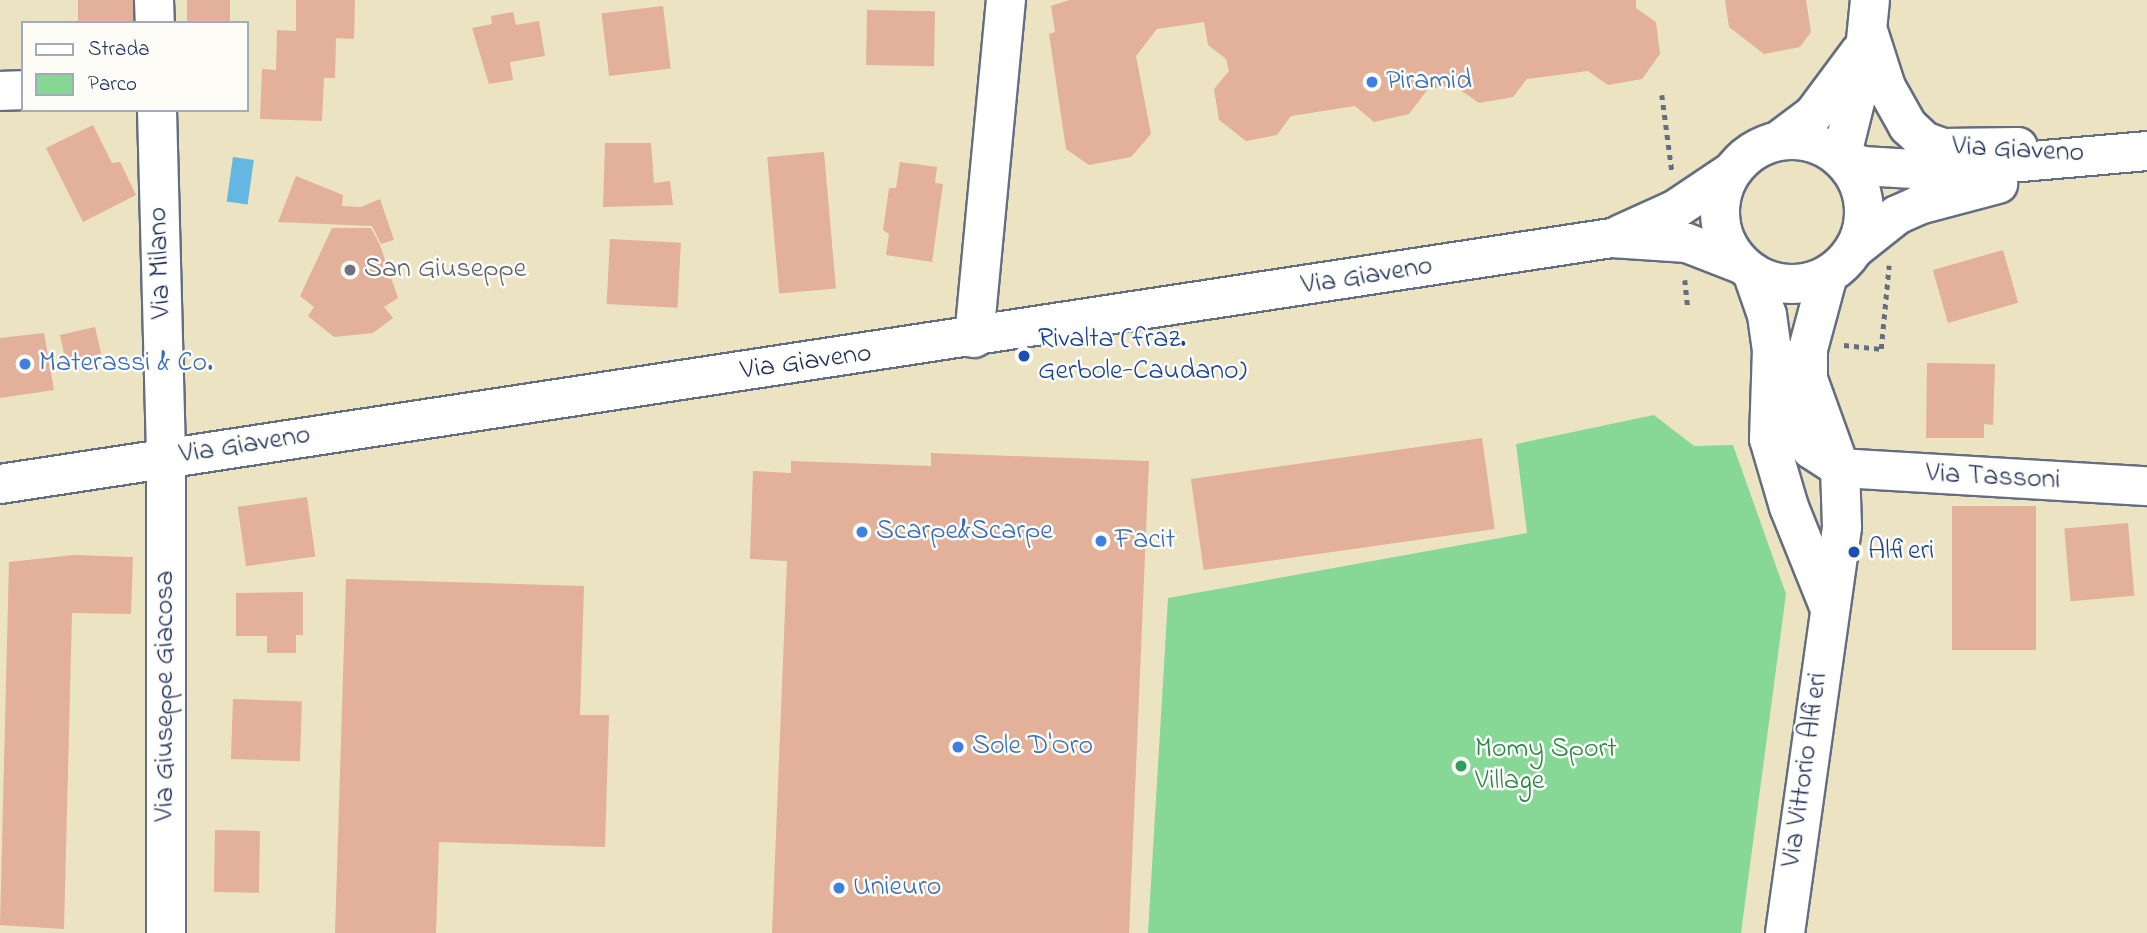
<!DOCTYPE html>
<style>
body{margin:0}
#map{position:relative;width:2147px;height:933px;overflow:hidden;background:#ece3c3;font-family:"Indie Flower",sans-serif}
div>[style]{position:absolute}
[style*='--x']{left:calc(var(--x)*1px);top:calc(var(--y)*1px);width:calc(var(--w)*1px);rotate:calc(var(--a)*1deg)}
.green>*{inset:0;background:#87d797}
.water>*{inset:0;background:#64b7e0;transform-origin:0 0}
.building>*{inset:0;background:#e3b099;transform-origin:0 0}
.path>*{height:4.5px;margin-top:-2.25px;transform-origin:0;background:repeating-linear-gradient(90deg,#646e81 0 5px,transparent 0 10px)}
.roads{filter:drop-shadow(2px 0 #646e81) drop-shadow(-2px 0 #646e81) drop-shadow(0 2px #646e81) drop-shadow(0 -2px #646e81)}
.minor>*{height:38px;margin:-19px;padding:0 19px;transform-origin:19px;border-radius:19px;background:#fff}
.major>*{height:38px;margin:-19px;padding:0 19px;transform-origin:19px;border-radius:19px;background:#fff}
.major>.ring{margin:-19px;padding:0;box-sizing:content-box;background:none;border:38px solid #fff;border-radius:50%}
.dots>*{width:19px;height:19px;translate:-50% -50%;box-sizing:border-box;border:4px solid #fdfcf7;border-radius:50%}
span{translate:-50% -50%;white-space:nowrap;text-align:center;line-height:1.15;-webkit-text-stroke:5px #fdfcf7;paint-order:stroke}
.shop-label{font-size:28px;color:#366cbe}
.left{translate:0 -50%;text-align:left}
.street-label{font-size:28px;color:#1b2f5e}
.worship-label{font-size:28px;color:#5b616d}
.transit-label{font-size:28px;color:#164399}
.leisure-label{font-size:28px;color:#27864d}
.legend{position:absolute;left:21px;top:21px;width:228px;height:91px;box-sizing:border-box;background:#fdfcf7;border:2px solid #a3aaba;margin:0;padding:9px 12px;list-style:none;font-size:21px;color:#1b2f5e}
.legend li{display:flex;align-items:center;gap:14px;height:35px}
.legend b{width:35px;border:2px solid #a3aaba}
</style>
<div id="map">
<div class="green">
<i style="clip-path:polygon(1654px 415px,1694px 446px,1733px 445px,1786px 594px,1741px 933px,1148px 933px,1168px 598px,1527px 533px,1516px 444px)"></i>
</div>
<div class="water">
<i style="left:233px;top:157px;width:21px;height:45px;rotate:8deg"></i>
</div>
<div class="building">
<i style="left:78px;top:0;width:58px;height:23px"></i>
<i style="left:187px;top:0;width:43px;height:23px"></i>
<i style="clip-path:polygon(296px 0,355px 0,354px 39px,336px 38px,335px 78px,324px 78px,322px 121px,260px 119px,262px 69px,276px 70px,277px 30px,296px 31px)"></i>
<i style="clip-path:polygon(1069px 0,1636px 0,1636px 8px,1656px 22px,1660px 54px,1642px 79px,1608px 85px,1588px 71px,1527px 79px,1513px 97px,1479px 103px,1453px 85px,1428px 89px,1409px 114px,1374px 122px,1355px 106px,1291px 116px,1277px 135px,1246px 141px,1219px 120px,1214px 89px,1229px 71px,1226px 59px,1208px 45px,1204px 22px,1157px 29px,1136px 56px,1151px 134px,1131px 157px,1089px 165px,1066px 149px,1049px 34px,1055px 32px,1051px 6px)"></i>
<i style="clip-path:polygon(1725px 0,1806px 0,1811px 32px,1800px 47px,1764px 54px,1729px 27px)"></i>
<i style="left:663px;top:6px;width:63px;height:62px;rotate:83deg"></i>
<i style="left:867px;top:10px;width:68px;height:55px;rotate:1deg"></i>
<i style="clip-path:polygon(513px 12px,516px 25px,539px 21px,545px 56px,510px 62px,513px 80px,489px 84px,472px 28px,492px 24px,491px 16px)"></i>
<i style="clip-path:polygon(93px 125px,112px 163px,120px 162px,136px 195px,83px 222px,46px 148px)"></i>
<i style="clip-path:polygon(605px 143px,651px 143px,654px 183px,670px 181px,673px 205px,603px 207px)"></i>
<i style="left:824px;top:152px;width:137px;height:57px;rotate:85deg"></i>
<i style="clip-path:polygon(900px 162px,937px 167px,935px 183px,943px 184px,932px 262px,886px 255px,889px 234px,883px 230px,889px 188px,896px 188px)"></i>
<i style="clip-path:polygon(296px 176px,343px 195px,342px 206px,361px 207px,380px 199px,394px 240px,381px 244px,372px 226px,278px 222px)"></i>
<i style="clip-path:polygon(332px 228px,371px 228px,380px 245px,398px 298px,384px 307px,393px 318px,373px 333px,334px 337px,308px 316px,314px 307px,300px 296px)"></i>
<i style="left:610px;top:239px;width:71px;height:65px;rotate:3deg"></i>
<i style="left:2003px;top:250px;width:55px;height:73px;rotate:74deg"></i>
<i style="left:95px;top:327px;width:28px;height:36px;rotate:77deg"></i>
<i style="clip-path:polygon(44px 333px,54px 390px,0 398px,0 338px)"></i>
<i style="clip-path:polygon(1927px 363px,1995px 364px,1993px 425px,1984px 424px,1984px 438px,1926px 438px)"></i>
<i style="left:1482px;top:438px;width:92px;height:294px;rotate:82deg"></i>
<i style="clip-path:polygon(931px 453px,1149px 461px,1129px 933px,772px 933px,787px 561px,750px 559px,753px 471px,791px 473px,791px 461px,931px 466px)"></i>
<i style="left:307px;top:497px;width:60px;height:70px;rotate:82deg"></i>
<i style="left:2036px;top:506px;width:144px;height:84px;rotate:90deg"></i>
<i style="left:2128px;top:523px;width:73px;height:64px;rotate:85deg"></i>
<i style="clip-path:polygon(73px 555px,133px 557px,131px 614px,72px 613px,64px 929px,0 925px,9px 562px)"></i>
<i style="clip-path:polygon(346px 579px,584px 586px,580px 715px,609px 715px,605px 847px,439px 842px,436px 933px,335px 933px)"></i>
<i style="clip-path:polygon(303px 592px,303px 635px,296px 635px,296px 653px,267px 653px,267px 636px,236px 636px,236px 593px)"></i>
<i style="left:233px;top:699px;width:69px;height:60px;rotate:2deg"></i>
<i style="left:215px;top:830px;width:45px;height:62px;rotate:1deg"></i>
</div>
<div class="path">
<i style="--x:1662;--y:95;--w:77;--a:82.5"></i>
<i style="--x:1685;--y:280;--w:27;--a:84"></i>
<i style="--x:1844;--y:345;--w:37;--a:6"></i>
<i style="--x:1881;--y:349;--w:84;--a:-84.6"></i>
</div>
<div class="roads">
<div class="minor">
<i style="--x:154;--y:0;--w:23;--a:88"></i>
<i style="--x:1869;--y:34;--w:56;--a:72.2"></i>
<i style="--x:1886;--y:87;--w:45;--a:60.6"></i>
<i style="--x:1908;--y:126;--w:22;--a:43"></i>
<i style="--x:1924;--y:141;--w:20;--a:20"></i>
<i style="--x:1943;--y:148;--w:75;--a:-0.8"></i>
<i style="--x:0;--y:91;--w:23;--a:-2"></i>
<i style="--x:157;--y:110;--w:348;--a:88.5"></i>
<i style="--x:166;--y:458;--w:475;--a:90"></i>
<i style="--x:1781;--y:139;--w:40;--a:-37"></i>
<i style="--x:1813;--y:115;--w:79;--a:-53.3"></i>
<i style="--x:1841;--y:158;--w:91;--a:-76"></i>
<i style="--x:1863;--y:70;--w:70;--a:-84.3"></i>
<i style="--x:1752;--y:272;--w:46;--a:70.8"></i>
<i style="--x:1767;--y:315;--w:34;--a:82"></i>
<i style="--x:1772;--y:349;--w:90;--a:91.9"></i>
<i style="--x:1769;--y:439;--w:71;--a:73.6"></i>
<i style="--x:1789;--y:507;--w:105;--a:68.1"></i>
<i style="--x:974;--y:338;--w:340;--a:-84.6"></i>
<i style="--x:1774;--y:377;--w:81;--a:62.8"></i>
<i style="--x:1811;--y:449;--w:35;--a:33"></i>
<i style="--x:1840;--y:468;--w:308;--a:3.4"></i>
<i style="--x:1785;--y:933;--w:410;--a:-82"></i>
<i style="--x:1842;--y:527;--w:59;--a:-91.9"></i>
<i style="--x:1840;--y:468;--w:95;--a:-109.8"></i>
<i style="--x:1808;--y:379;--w:30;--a:-90"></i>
<i style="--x:1808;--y:349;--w:77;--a:-74.9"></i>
</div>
<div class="major">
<i class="ring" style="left:1720px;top:140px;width:106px;height:106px"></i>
<i style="--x:1841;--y:158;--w:23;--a:20"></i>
<i style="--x:1863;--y:166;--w:67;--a:3.4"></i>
<i style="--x:1930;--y:170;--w:218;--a:-5"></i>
<i style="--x:1621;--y:234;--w:60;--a:-24.4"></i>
<i style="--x:1676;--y:209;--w:66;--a:-33.9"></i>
<i style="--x:1854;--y:249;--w:55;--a:-38.3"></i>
<i style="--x:1897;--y:215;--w:24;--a:-24"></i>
<i style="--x:1919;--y:205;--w:82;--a:-14.9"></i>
<i style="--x:0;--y:484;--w:1631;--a:-8.68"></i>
<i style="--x:1612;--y:238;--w:75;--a:3.8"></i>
<i style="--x:1687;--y:243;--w:58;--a:21.3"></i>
</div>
</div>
<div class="dots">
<i style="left:1372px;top:82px;background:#3f7fe0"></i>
<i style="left:350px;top:270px;background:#6b7280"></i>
<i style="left:1024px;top:356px;background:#1a4fb4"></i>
<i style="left:25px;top:364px;background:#3f7fe0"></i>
<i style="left:862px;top:532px;background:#3f7fe0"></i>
<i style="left:1101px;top:541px;background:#3f7fe0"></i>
<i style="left:1854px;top:552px;background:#1a4fb4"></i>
<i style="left:958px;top:747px;background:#3f7fe0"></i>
<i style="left:1461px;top:766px;background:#2e9e5b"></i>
<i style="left:839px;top:888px;background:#3f7fe0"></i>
</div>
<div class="shop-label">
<span class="left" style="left:1386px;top:82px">Piramid</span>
<span class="left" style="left:39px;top:364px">Materassi &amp; Co.</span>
<span class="left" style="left:876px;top:532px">Scarpe&amp;Scarpe</span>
<span class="left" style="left:1115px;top:541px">Facit</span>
<span class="left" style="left:972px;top:747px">Sole D'Oro</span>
<span class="left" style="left:853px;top:888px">Unieuro</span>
</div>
<div class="street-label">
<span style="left:2018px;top:151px;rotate:3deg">Via Giaveno</span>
<span style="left:161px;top:263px;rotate:-92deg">Via Milano</span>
<span style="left:1367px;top:277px;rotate:-9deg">Via Giaveno</span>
<span style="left:806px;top:363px;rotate:-8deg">Via Giaveno</span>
<span style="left:245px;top:446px;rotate:-9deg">Via Giaveno</span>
<span style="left:1993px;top:478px;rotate:3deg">Via Tassoni</span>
<span style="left:166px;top:696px;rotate:-90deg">Via Giuseppe Giacosa</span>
<span style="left:1806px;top:770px;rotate:-82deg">Via Vittorio Alfieri</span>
</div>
<div class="worship-label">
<span class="left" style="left:364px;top:270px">San Giuseppe</span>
</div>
<div class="transit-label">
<span class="left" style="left:1038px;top:356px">Rivalta (fraz.<br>Gerbole-Caudano)</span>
<span class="left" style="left:1868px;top:552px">Alfieri</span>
</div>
<div class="leisure-label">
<span class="left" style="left:1475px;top:766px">Momy Sport<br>Village</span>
</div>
<ul class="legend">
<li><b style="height:9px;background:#fff"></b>Strada</li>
<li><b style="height:19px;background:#87d797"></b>Parco</li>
</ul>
</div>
